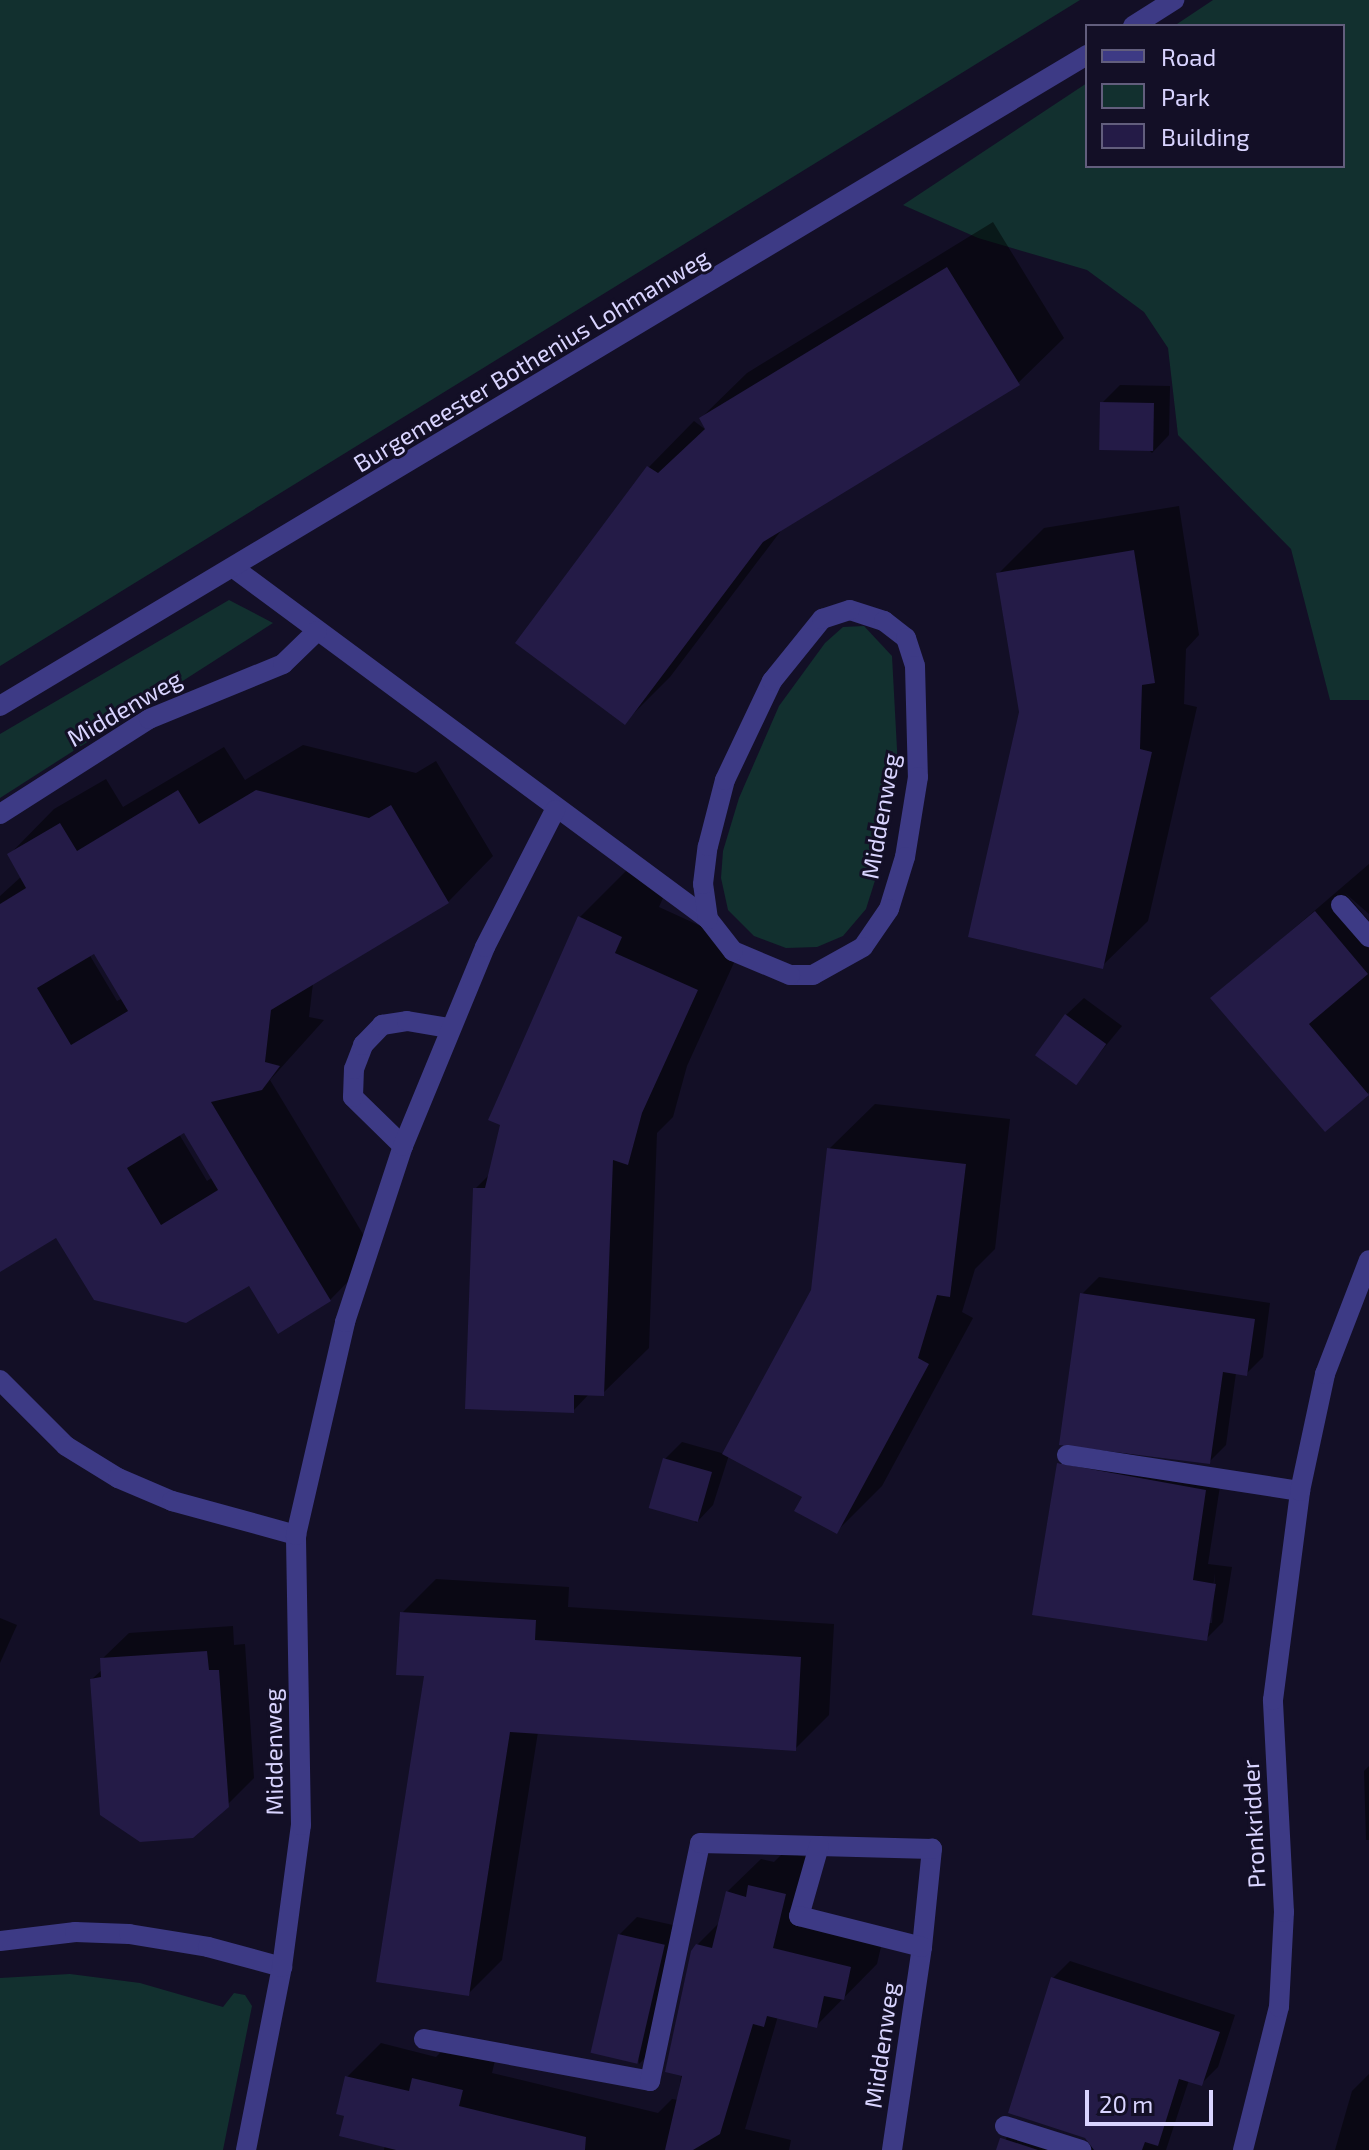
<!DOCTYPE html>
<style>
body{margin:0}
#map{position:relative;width:1369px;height:2150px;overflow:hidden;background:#130f26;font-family:"Exo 2",sans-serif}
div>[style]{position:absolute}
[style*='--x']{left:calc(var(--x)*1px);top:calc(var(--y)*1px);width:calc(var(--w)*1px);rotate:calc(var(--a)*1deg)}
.green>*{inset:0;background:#12302f}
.shadow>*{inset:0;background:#0007}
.building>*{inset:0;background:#241b47;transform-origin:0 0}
.minor>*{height:20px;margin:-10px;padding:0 10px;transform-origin:10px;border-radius:10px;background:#3d3a85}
span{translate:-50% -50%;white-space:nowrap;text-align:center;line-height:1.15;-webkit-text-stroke:6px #130f26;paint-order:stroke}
.street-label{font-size:24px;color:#d9d4ff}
.legend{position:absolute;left:1085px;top:24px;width:260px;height:144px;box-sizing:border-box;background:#130f26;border:2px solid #625e7d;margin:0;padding:10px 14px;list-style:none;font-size:24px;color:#d9d4ff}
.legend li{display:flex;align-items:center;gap:16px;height:40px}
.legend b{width:40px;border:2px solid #625e7d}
.scale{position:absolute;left:1085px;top:2090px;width:128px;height:36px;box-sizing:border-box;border:4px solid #d9d4ff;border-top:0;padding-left:10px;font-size:24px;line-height:28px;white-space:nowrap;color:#d9d4ff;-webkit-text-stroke:6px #130f26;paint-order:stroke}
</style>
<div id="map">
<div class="green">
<i style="clip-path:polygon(0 0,1080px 0,0 666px)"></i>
<i style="clip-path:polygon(1213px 0,1369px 0,1369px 700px,1330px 700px,1291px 549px,1178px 435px,1168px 348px,1144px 312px,1087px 270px,978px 238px,903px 205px,1087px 83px,1087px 166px,1343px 166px,1343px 26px,1174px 26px)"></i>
<i style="clip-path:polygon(229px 600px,273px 623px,0 798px,0 734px)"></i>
<i style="clip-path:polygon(864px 626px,892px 656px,898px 768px,883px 855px,866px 909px,843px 936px,817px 947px,786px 948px,754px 936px,728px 910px,721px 878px,723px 851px,739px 798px,779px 706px,825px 643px,843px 627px)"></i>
<i style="clip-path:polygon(70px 1974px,140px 1983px,223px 2007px,234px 1993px,245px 1995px,252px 2006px,223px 2150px,0 2150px,0 1978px)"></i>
</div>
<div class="shadow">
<i style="clip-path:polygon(993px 222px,1064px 338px,1018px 383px,783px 528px,670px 677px,625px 722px,518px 643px,649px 467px,694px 421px,710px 433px,701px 418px,747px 373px)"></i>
<i style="clip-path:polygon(1120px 385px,1170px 386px,1169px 435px,1152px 453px,1102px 403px)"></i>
<i style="clip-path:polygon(1179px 506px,1199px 635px,1186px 649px,1184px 704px,1197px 707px,1148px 921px,1102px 966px,1021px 712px,998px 574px,1044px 528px)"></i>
<i style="clip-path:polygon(evenodd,303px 745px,416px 773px,436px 761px,493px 856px,448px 902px,313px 983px,309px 1017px,324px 1020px,270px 1080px,375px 1254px,330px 1300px,57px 1236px,0 1249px,0 896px,22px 876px,9px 855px,54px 809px,106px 779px,123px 807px,224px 747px,245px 780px,303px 745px,95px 951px,123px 998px,117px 1001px,89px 954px,95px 951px,303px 745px,184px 1131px,213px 1177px,207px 1181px,179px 1134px,184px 1131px)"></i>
<i style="clip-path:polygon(1369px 864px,1369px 914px,1345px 893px,1369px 921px,1369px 1092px,1326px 1129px,1213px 998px)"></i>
<i style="clip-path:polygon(626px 871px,666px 891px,659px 907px,742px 945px,687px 1066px,673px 1117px,657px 1133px,649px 1348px,603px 1393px,590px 1393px,573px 1411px,475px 1189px,491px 1173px,502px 1123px,491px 1119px,580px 917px)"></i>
<i style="clip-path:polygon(1084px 998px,1122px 1026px,1075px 1083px,1066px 1015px)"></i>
<i style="clip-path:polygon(875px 1104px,1010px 1119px,995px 1249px,975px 1269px,962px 1312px,973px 1318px,882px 1486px,836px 1532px,805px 1496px,729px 1455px,713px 1505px,696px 1523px,664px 1460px,682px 1442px,725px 1454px,813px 1291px,829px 1149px)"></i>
<i style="clip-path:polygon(evenodd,1099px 1277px,1270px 1303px,1263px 1357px,1246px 1374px,1236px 1373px,1226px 1445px,1209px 1462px,1102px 1448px,1222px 1473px,1208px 1564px,1232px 1567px,1223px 1622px,1206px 1639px,1059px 1464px,1078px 1445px,1082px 1294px,1099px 1277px,1215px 1573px,1212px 1623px,1208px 1623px,1215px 1573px)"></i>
<i style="clip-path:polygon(436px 1579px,569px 1587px,568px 1607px,834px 1624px,829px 1715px,795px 1749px,538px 1732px,502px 1960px,468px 1994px,426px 1675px,402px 1613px)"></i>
<i style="clip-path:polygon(0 1618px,17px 1625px,0 1663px)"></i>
<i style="clip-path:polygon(233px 1626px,234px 1645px,245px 1644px,254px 1778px,227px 1805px,92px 1679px,103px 1669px,102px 1659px,129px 1633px)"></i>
<i style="clip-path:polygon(1369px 1766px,1369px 1840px,1366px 1840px,1364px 1771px)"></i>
<i style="clip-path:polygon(784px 1852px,819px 1860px,806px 1915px,884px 1934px,877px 1964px,816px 2026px,778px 2016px,745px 2129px,791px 2140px,789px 2150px,384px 2150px,385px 2145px,346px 2115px,347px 2077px,381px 2043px,436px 2057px,448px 2045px,496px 2056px,492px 2073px,658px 2113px,672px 2099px,678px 2100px,697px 1945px,720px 1922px,727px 1892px,761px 1859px,774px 1862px)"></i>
<i style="clip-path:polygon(637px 1917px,682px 1927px,657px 2046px,639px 2064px,619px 1935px)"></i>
<i style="clip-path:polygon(1070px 1961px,1235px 2015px,1218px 2067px,1201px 2084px,1189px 2080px,1166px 2150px,998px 2150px,1018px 2122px,1091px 2145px,1053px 1978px)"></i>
<i style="clip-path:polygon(1369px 2074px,1369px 2150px,1335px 2150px,1352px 2091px)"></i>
</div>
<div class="building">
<i style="clip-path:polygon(947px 267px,1020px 385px,763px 542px,625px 725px,515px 643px,647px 466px,658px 473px,705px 429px,699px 418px)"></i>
<i style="left:1100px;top:402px;width:54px;height:48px;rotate:1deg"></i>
<i style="clip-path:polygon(1134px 550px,1155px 683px,1142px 685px,1140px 749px,1152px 752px,1103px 969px,968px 937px,1019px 712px,996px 573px)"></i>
<i style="clip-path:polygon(evenodd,178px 790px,199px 824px,256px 790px,369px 818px,391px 805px,449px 903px,271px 1010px,265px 1062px,280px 1066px,262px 1090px,211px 1102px,331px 1301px,278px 1334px,249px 1286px,186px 1323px,94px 1300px,56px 1238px,0 1272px,0 904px,26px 888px,7px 854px,60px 823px,77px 851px,178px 790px,94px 954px,128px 1011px,71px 1045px,37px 988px,94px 954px,178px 790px,184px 1133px,218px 1190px,161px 1225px,127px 1168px,184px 1133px)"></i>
<i style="clip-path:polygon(1315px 911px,1368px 974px,1309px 1024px,1369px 1095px,1325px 1132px,1210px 998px)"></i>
<i style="clip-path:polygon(578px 916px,622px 937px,615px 953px,698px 990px,642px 1113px,628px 1165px,613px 1160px,604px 1396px,574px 1395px,574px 1413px,465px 1409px,473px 1188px,485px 1188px,500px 1125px,488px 1120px)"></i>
<i style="left:1065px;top:1014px;width:51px;height:51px;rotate:36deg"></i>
<i style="clip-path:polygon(827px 1148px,966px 1164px,950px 1297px,937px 1295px,918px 1358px,929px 1364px,837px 1534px,794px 1511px,802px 1497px,722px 1454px,811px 1290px)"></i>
<i style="clip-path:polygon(1080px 1293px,1255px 1319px,1247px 1376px,1223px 1372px,1210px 1464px,1059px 1445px)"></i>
<i style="left:663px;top:1458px;width:51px;height:52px;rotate:16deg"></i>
<i style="clip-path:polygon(1057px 1463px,1206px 1490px,1193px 1580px,1216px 1584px,1207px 1641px,1032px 1615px)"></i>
<i style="clip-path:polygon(400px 1612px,536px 1620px,535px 1640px,801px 1657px,796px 1751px,510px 1732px,469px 1996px,376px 1982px,424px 1676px,396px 1675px)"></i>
<i style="clip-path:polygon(207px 1651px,209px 1670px,219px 1670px,229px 1807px,193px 1838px,140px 1842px,100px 1815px,90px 1679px,101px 1677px,100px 1658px)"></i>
<i style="clip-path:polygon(748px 1885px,786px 1894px,773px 1948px,851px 1967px,844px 2000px,824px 1996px,817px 2028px,767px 2016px,764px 2027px,753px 2024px,720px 2134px,693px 2150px,665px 2150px,682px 2076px,665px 2072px,691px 1951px,696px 1944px,712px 1948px,726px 1891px,746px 1897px)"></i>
<i style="left:618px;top:1934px;width:48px;height:122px;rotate:13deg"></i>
<i style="clip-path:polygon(1051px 1977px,1220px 2032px,1202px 2086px,1179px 2079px,1158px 2146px,1145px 2142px,1142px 2150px,1094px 2150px,1085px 2138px,1008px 2113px)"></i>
<i style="clip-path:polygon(345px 2076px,409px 2091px,412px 2078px,463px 2090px,459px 2106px,586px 2137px,585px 2150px,396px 2150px,339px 2136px,344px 2116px,336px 2114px)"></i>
<i style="clip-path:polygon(1000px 2138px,1001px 2138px,1038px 2150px,996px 2150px)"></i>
</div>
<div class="minor">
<i style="--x:1133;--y:26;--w:49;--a:-32.4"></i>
<i style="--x:235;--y:569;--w:588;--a:36.5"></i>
<i style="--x:850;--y:610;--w:36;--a:18"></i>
<i style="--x:884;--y:621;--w:28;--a:38"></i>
<i style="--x:906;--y:638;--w:29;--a:72"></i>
<i style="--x:915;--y:666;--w:111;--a:88.5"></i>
<i style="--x:918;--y:777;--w:81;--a:99.2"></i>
<i style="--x:905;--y:857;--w:54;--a:107.1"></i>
<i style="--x:889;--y:909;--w:46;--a:124.4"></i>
<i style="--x:863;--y:947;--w:57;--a:150.8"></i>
<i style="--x:813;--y:975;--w:23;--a:180"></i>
<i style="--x:790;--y:975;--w:62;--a:-157.2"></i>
<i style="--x:733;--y:951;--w:41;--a:-128"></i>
<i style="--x:708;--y:919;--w:35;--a:-98"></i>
<i style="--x:703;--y:884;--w:38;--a:-83"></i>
<i style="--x:708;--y:846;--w:68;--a:-75.6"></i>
<i style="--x:725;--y:780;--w:110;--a:-64.6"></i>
<i style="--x:772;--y:681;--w:80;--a:-51.1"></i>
<i style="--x:822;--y:619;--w:29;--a:-18"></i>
<i style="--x:0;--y:706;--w:1267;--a:-30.92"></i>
<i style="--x:0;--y:814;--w:177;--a:-32.5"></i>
<i style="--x:149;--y:719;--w:145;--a:-22.3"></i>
<i style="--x:283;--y:664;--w:47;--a:-44.1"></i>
<i style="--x:1341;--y:905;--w:43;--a:48.8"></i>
<i style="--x:403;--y:1146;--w:70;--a:-135.6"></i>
<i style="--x:353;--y:1097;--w:28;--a:-88"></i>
<i style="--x:354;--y:1069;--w:26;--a:-69"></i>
<i style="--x:363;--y:1045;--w:28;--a:-46"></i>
<i style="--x:382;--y:1025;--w:25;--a:-9"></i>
<i style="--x:407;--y:1021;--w:43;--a:9.5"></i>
<i style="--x:0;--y:1380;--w:93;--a:45"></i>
<i style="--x:66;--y:1446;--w:61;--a:31.6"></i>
<i style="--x:118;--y:1478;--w:59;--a:23.1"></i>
<i style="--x:172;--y:1501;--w:129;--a:15.3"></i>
<i style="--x:1067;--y:1455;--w:236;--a:8.8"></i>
<i style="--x:0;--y:1941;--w:76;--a:-6.8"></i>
<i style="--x:75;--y:1932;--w:54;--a:2.1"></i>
<i style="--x:129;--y:1934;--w:80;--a:9.3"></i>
<i style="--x:208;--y:1947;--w:77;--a:15.1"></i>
<i style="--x:424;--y:2039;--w:230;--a:10.5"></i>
<i style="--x:650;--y:2081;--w:243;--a:-78.1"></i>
<i style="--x:700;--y:1843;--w:119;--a:1.4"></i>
<i style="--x:1005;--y:2126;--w:80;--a:17.5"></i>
<i style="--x:246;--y:2150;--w:187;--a:-78.9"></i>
<i style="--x:282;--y:1967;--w:143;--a:-82.4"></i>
<i style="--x:301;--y:1825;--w:290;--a:-91"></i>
<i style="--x:296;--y:1535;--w:219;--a:-77"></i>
<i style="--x:345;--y:1322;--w:185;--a:-71.8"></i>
<i style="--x:403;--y:1146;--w:215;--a:-67.6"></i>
<i style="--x:485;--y:947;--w:154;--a:-62.9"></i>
<i style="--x:892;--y:2150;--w:205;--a:-81.6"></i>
<i style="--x:922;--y:1947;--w:99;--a:-84.2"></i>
<i style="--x:932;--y:1849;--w:113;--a:-178.5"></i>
<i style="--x:819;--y:1846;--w:73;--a:105.9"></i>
<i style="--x:799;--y:1916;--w:127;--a:14.1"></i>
<i style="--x:1243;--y:2150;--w:147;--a:-75.9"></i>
<i style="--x:1279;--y:2007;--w:95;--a:-87"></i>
<i style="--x:1284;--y:1912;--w:212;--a:-93"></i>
<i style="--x:1273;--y:1700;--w:211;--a:-82.6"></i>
<i style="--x:1300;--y:1491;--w:120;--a:-77.9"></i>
<i style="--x:1325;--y:1374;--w:122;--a:-68.9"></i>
</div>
<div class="street-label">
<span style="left:531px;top:360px;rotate:-31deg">Burgemeester Bothenius Lohmanweg</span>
<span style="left:124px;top:708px;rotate:-30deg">Middenweg</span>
<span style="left:880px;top:816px;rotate:-80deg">Middenweg</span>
<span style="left:273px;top:1752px;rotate:-91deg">Middenweg</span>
<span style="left:1253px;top:1824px;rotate:-93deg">Pronkridder</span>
<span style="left:881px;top:2045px;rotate:-82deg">Middenweg</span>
</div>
<ul class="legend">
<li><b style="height:10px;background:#3d3a85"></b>Road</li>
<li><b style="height:22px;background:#12302f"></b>Park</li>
<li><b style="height:22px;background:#241b47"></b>Building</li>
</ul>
<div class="scale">20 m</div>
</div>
